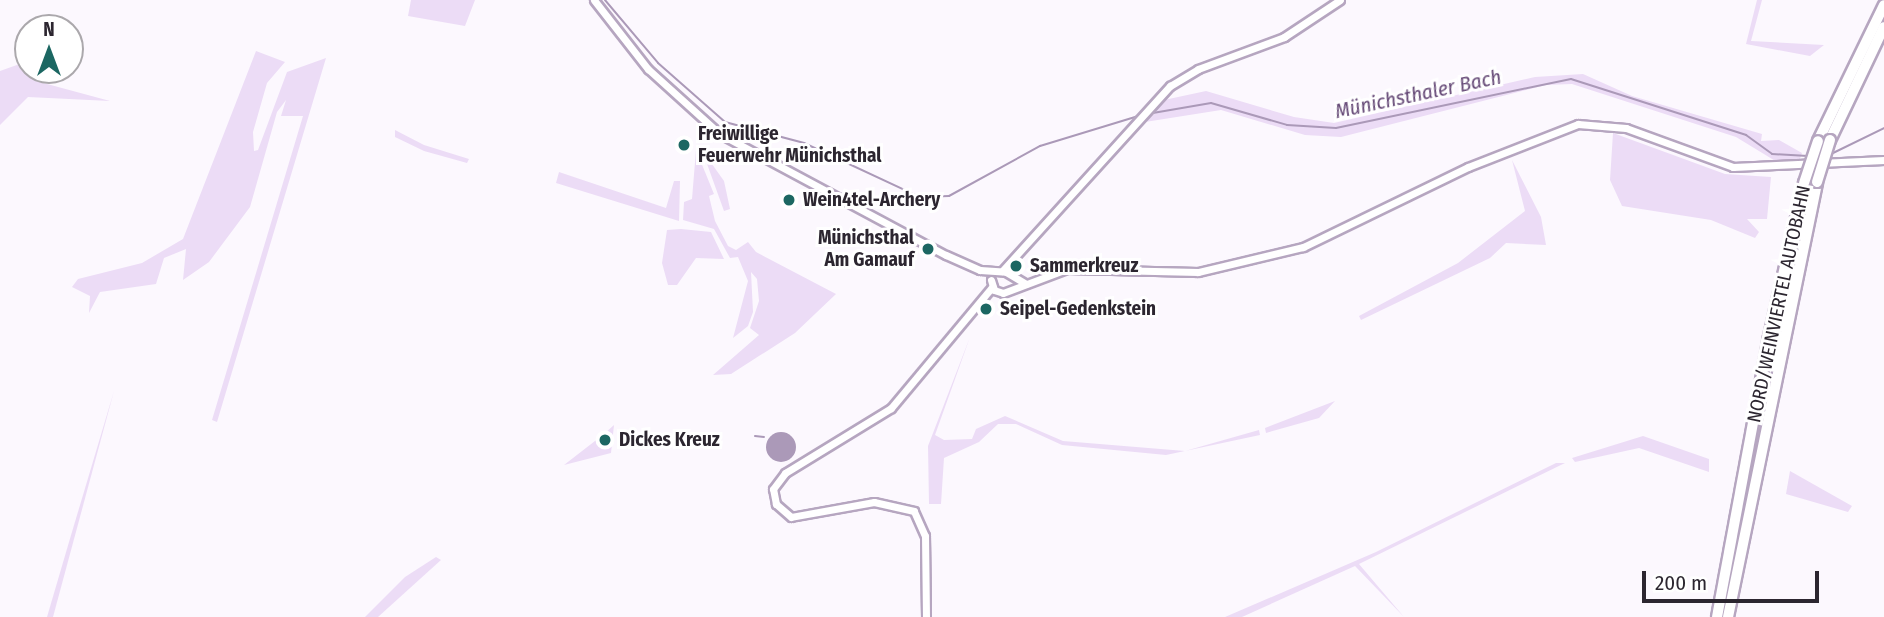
<!DOCTYPE html>
<meta charset="utf-8">
<style>
body{margin:0}
#map{position:relative;width:1884px;height:617px;overflow:hidden;background:#fcf8fe;font-family:"Fira Sans Condensed",sans-serif}
div>[style]{position:absolute}
[style*='--x']{left:calc(var(--x)*1px);top:calc(var(--y)*1px);width:calc(var(--w)*1px);rotate:calc(var(--a)*1deg)}
.green>*{inset:0;background:#ecdcf6}
.water>*{inset:0;background:#ab99b8}
.round{border-radius:50%}
.stream>*{height:2px;margin:-1px;padding:0 1px;transform-origin:1px;border-radius:1px;background:#ab99b8}
.roads{filter:drop-shadow(2px 0 #b6a6c0) drop-shadow(-2px 0 #b6a6c0) drop-shadow(0 2px #b6a6c0) drop-shadow(0 -2px #b6a6c0)}
.minor>*{height:7px;margin:-3.5px;padding:0 3.5px;transform-origin:3.5px;border-radius:3.5px;background:#fff}
.highway>*{height:10px;margin:-5px;padding:0 5px;transform-origin:5px;border-radius:5px;background:#fff}
.bridges{filter:drop-shadow(2px 0 #b6a6c0) drop-shadow(-2px 0 #b6a6c0) drop-shadow(0 2px #b6a6c0) drop-shadow(0 -2px #b6a6c0)}
.highway-bridge>*{height:10px;margin:-5px;padding:0 5px;transform-origin:5px;border-radius:5px;background:#fff}
.dots>*{width:19px;height:19px;translate:-50% -50%;box-sizing:border-box;border:4px solid #fff;border-radius:50%}
span{translate:-50% -50%;white-space:nowrap;text-align:center;line-height:1.15;-webkit-text-stroke:6px #fff;paint-order:stroke}
.poi-label{font-size:19px;color:#2c2630;font-weight:700}
.left{translate:0 -50%;text-align:left}
.right{translate:-100% -50%;text-align:right}
.street-label{font-size:19px;color:#2c2630}
.water-label{font-size:21px;color:#664a77;font-style:italic}
.north{position:absolute;left:14px;top:14px;width:70px;height:70px;box-sizing:border-box;background:#fff;border:2px solid #aba8ac;border-radius:50%;rotate:0deg;font-size:19px;font-weight:700;line-height:28px;text-align:center;color:#2c2630}
.north::after{content:'';display:block;margin:auto;width:24px;height:32px;background:#1c6762;clip-path:polygon(50% 0,100% 100%,50% 72%,0 100%)}
.scale{position:absolute;left:1642px;top:571px;width:177px;height:32px;box-sizing:border-box;border:4px solid #2c2630;border-top:0;padding-left:9px;font-size:21px;line-height:24px;white-space:nowrap;color:#2c2630;-webkit-text-stroke:5px #fff;paint-order:stroke}
</style>
<div id="map">
<div class="green">
<i style="clip-path:polygon(411px 0,475px 0,465px 26px,408px 16px)"></i>
<i style="clip-path:polygon(1757px 0,1762px 0,1751px 41px,1824px 45px,1810px 56px,1746px 44px)"></i>
<i style="clip-path:polygon(256px 51px,285px 62px,267px 83px,253px 132px,254px 151px,258px 150px,287px 72px,326px 58px,217px 422px,212px 420px,303px 116px,281px 116px,286px 100px,277px 112px,250px 207px,209px 262px,183px 280px,186px 249px,164px 258px,156px 284px,100px 292px,89px 313px,90px 296px,72px 287px,78px 279px,142px 263px,183px 239px)"></i>
<i style="clip-path:polygon(28px 61px,28px 70px,39px 70px,36px 81px,110px 101px,28px 97px,0 125px,0 71px)"></i>
<i style="clip-path:polygon(1583px 74px,1632px 96px,1762px 134px,1761px 141px,1779px 140px,1802px 153px,1799px 162px,1777px 162px,1736px 137px,1572px 84px,1546px 85px,1341px 137px,1305px 135px,1221px 110px,1145px 122px,1164px 100px,1206px 91px,1294px 117px,1334px 123px,1535px 77px)"></i>
<i style="clip-path:polygon(395px 130px,424px 145px,469px 159px,467px 163px,424px 151px,395px 137px)"></i>
<i style="clip-path:polygon(1613px 133px,1725px 174px,1771px 177px,1767px 219px,1747px 219px,1759px 232px,1755px 238px,1711px 220px,1622px 206px,1610px 180px)"></i>
<i style="clip-path:polygon(696px 150px,714px 194px,709px 196px,715px 221px,728px 246px,736px 250px,748px 242px,756px 252px,836px 294px,795px 333px,731px 374px,713px 375px,759px 335px,750px 328px,759px 301px,757px 279px,751px 272px,753px 312px,748px 326px,733px 338px,748px 281px,738px 257px,730px 258px,714px 229px,683px 220px,684px 202px,692px 199px)"></i>
<i style="clip-path:polygon(702px 150px,724px 181px,730px 209px,724px 211px)"></i>
<i style="clip-path:polygon(1512px 160px,1541px 217px,1546px 245px,1506px 243px,1490px 258px,1361px 320px,1359px 316px,1458px 263px,1525px 211px)"></i>
<i style="clip-path:polygon(559px 172px,666px 208px,674px 181px,680px 181px,679px 221px,556px 183px)"></i>
<i style="clip-path:polygon(681px 229px,711px 232px,724px 259px,696px 258px,677px 285px,668px 285px,662px 263px,667px 230px)"></i>
<i style="clip-path:polygon(970px 337px,935px 435px,944px 440px,972px 439px,976px 429px,1005px 416px,1063px 441px,1185px 451px,1259px 430px,1260px 435px,1166px 455px,1062px 445px,1016px 424px,998px 424px,979px 442px,944px 458px,941px 504px,929px 504px,928px 446px)"></i>
<i style="clip-path:polygon(114px 391px,53px 617px,47px 617px,69px 542px)"></i>
<i style="clip-path:polygon(1335px 401px,1319px 418px,1266px 433px,1265px 428px)"></i>
<i style="clip-path:polygon(614px 425px,611px 453px,564px 465px,604px 434px)"></i>
<i style="clip-path:polygon(1643px 436px,1709px 459px,1709px 472px,1639px 448px,1575px 462px,1572px 458px)"></i>
<i style="clip-path:polygon(1556px 463px,1565px 463px,1359px 564px,1404px 617px,1355px 566px,1242px 617px,1225px 617px,1376px 552px)"></i>
<i style="clip-path:polygon(1790px 471px,1852px 506px,1848px 512px,1786px 494px)"></i>
<i style="clip-path:polygon(436px 557px,441px 560px,378px 617px,365px 617px,405px 577px)"></i>
</div>
<div class="water">
<i class="round" style="left:766px;top:432px;width:30px;height:30px"></i>
</div>
<div class="stream">
<i style="--x:605;--y:0;--w:82;--a:49.9"></i>
<i style="--x:658;--y:63;--w:89;--a:41.4"></i>
<i style="--x:725;--y:122;--w:82;--a:14.9"></i>
<i style="--x:804;--y:143;--w:128;--a:25"></i>
<i style="--x:920;--y:197;--w:29;--a:-2"></i>
<i style="--x:949;--y:196;--w:104;--a:-28.8"></i>
<i style="--x:1040;--y:146;--w:102;--a:-17"></i>
<i style="--x:1147;--y:114;--w:65;--a:-9.8"></i>
<i style="--x:1211;--y:103;--w:79;--a:16.1"></i>
<i style="--x:1287;--y:125;--w:49;--a:3.5"></i>
<i style="--x:1336;--y:128;--w:240;--a:-11.8"></i>
<i style="--x:1571;--y:79;--w:184;--a:17.7"></i>
<i style="--x:1746;--y:135;--w:32;--a:36"></i>
<i style="--x:1772;--y:154;--w:36;--a:3"></i>
<i style="--x:1831;--y:154;--w:59;--a:-26.1"></i>
<i style="--x:755;--y:436;--w:9;--a:6"></i>
</div>
<div class="roads">
<div class="minor">
<i style="--x:594;--y:0;--w:88;--a:52"></i>
<i style="--x:648;--y:69;--w:97;--a:42.1"></i>
<i style="--x:720;--y:134;--w:256;--a:28.2"></i>
<i style="--x:946;--y:255;--w:37;--a:24"></i>
<i style="--x:980;--y:270;--w:26;--a:4"></i>
<i style="--x:1006;--y:272;--w:23;--a:31"></i>
<i style="--x:1002;--y:271;--w:250;--a:-47.8"></i>
<i style="--x:1170;--y:86;--w:33;--a:-31"></i>
<i style="--x:1198;--y:69;--w:92;--a:-20.4"></i>
<i style="--x:1284;--y:37;--w:67;--a:-33.5"></i>
<i style="--x:991;--y:280;--w:10;--a:73"></i>
<i style="--x:994;--y:290;--w:9;--a:18"></i>
<i style="--x:1003;--y:293;--w:68;--a:-20.6"></i>
<i style="--x:1067;--y:269;--w:131;--a:1.3"></i>
<i style="--x:1198;--y:272;--w:108;--a:-13.4"></i>
<i style="--x:1303;--y:247;--w:183;--a:-25.9"></i>
<i style="--x:1468;--y:167;--w:118;--a:-21.4"></i>
<i style="--x:1578;--y:124;--w:48;--a:4.8"></i>
<i style="--x:1626;--y:128;--w:114;--a:20"></i>
<i style="--x:1733;--y:167;--w:151;--a:-2.7"></i>
<i style="--x:926;--y:617;--w:81;--a:-90.7"></i>
<i style="--x:925;--y:536;--w:27;--a:-114"></i>
<i style="--x:914;--y:511;--w:41;--a:-167.3"></i>
<i style="--x:874;--y:502;--w:84;--a:169.8"></i>
<i style="--x:791;--y:517;--w:20;--a:-139"></i>
<i style="--x:776;--y:504;--w:15;--a:-101"></i>
<i style="--x:773;--y:489;--w:20;--a:-53"></i>
<i style="--x:785;--y:473;--w:124;--a:-31.5"></i>
<i style="--x:891;--y:408;--w:158;--a:-50.1"></i>
</div>
<div class="highway">
<i style="--x:1830;--y:140;--w:125;--a:-64.5"></i>
<i style="--x:1818;--y:141;--w:151;--a:-64.1"></i>
<i style="--x:1717;--y:617;--w:281;--a:-79.5"></i>
<i style="--x:1768;--y:341;--w:162;--a:-77.2"></i>
<i style="--x:1728;--y:617;--w:444;--a:-78.4"></i>
</div>
</div>
<div class="bridges">
<div class="highway-bridge">
<i style="--x:1817;--y:182;--w:44;--a:-72.8"></i>
<i style="--x:1804;--y:183;--w:44;--a:-71.6"></i>
</div>
</div>
<div class="dots">
<i style="left:684px;top:145px;background:#1c6762"></i>
<i style="left:789px;top:200px;background:#1c6762"></i>
<i style="left:928px;top:249px;background:#1c6762"></i>
<i style="left:1016px;top:266px;background:#1c6762"></i>
<i style="left:986px;top:309px;background:#1c6762"></i>
<i style="left:605px;top:440px;background:#1c6762"></i>
</div>
<div class="poi-label">
<span class="left" style="left:698px;top:145px">Freiwillige<br>Feuerwehr Münichsthal</span>
<span class="left" style="left:803px;top:200px">Wein4tel-Archery</span>
<span class="right" style="left:914px;top:249px">Münichsthal<br>Am Gamauf</span>
<span class="left" style="left:1030px;top:266px">Sammerkreuz</span>
<span class="left" style="left:1000px;top:309px">Seipel-Gedenkstein</span>
<span class="left" style="left:619px;top:440px">Dickes Kreuz</span>
</div>
<div class="street-label">
<span style="left:1779px;top:304px;rotate:-78deg">NORD/WEINVIERTEL AUTOBAHN</span>
</div>
<div class="water-label">
<span style="left:1418px;top:94px;rotate:-12deg">Münichsthaler Bach</span>
</div>
<div class="north">N</div>
<div class="scale">200 m</div>
</div>
